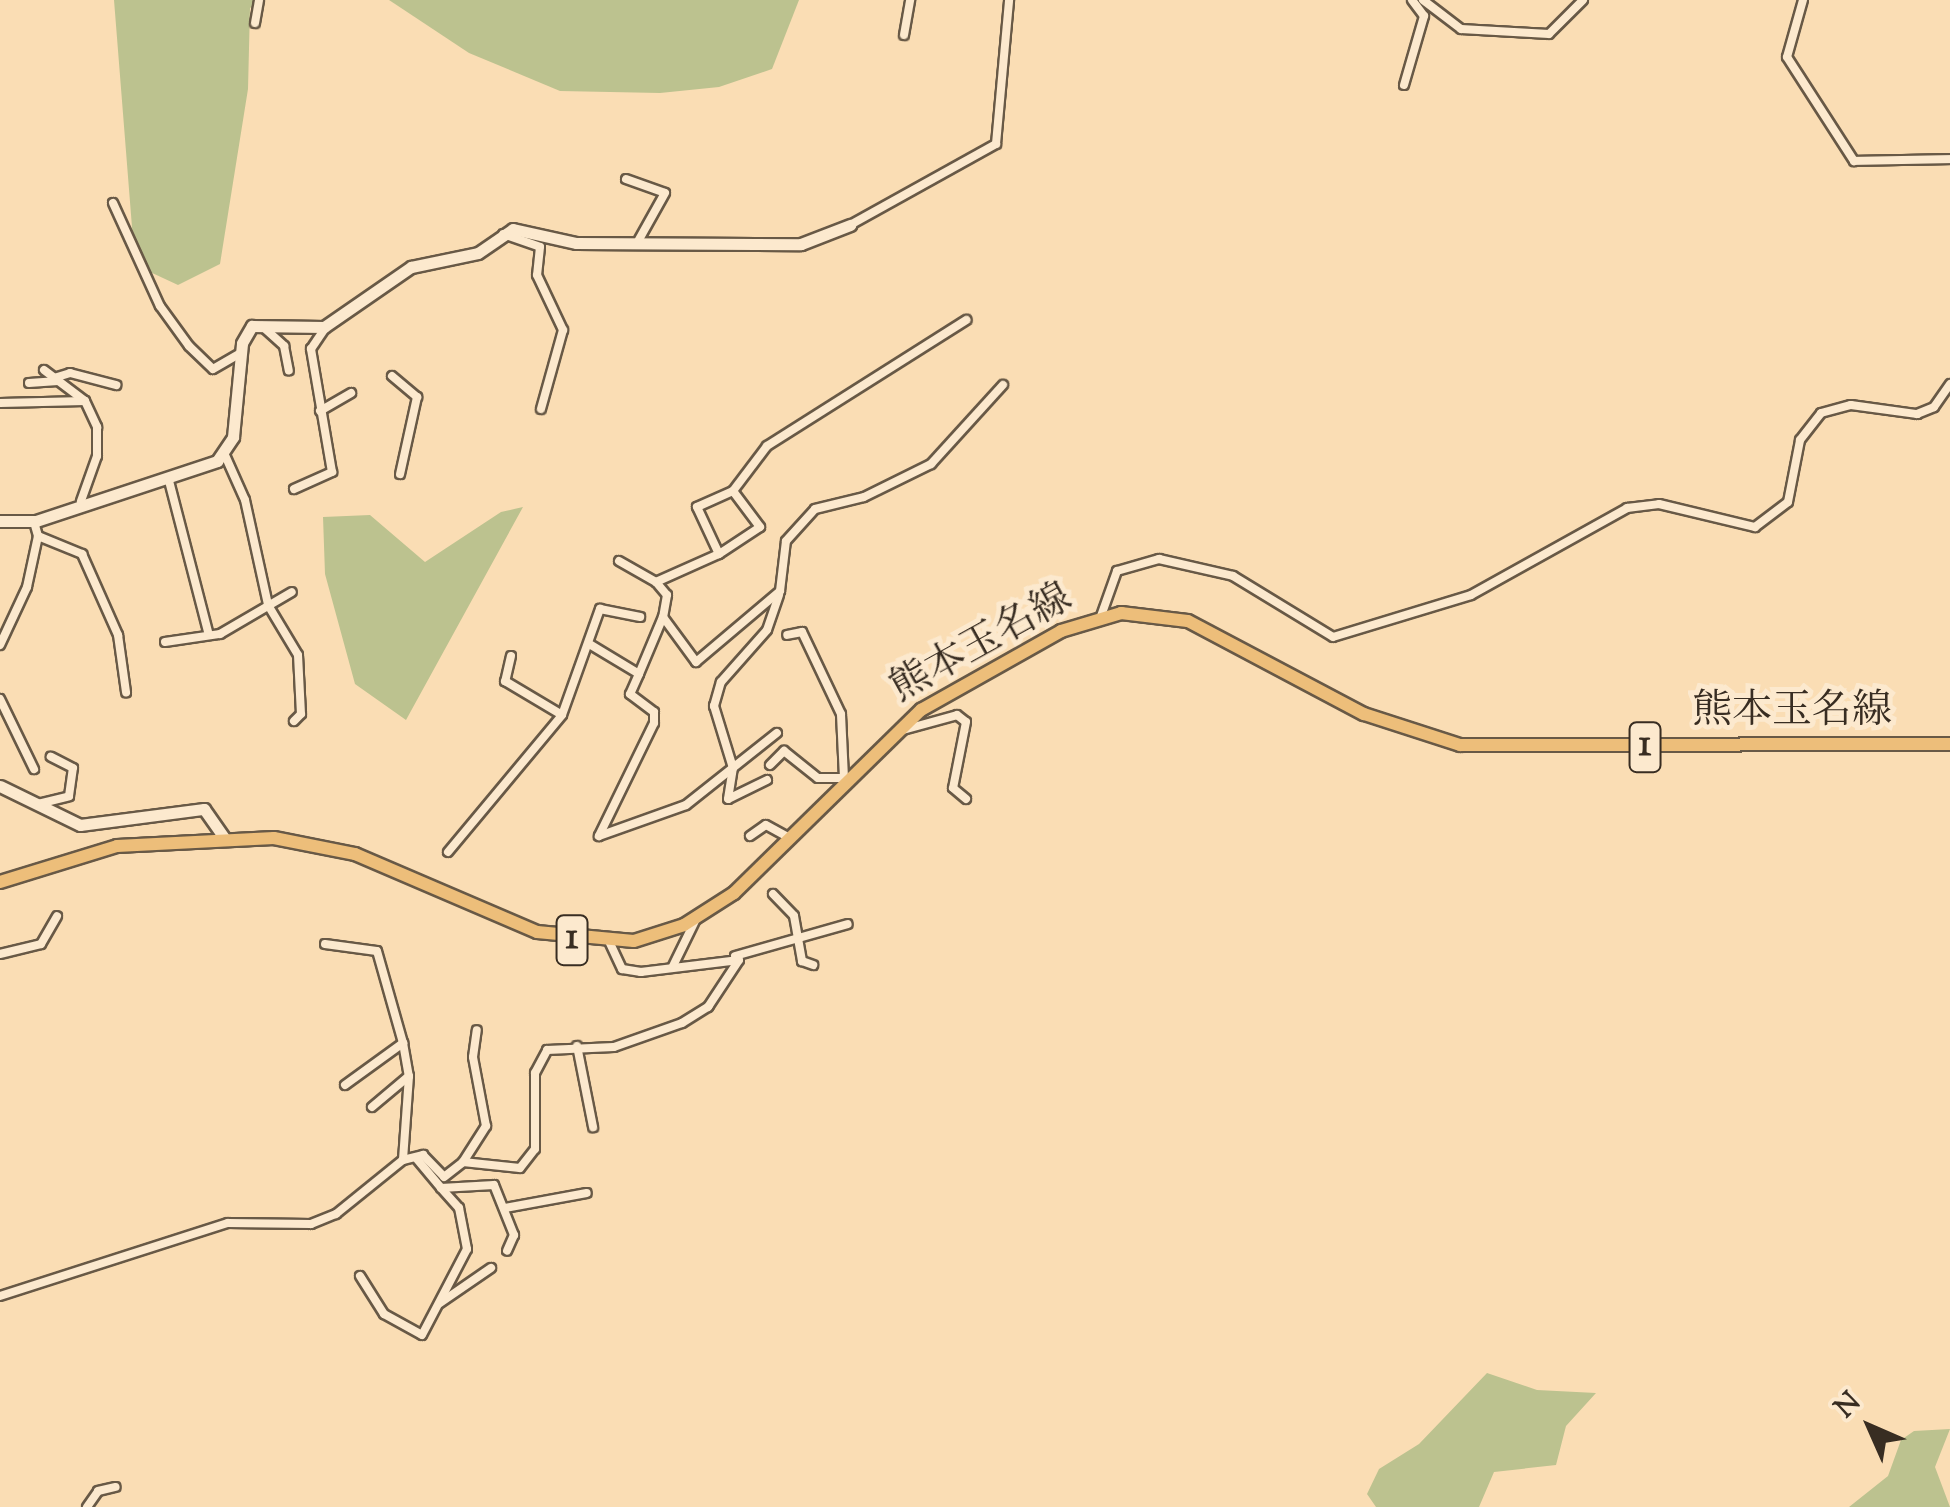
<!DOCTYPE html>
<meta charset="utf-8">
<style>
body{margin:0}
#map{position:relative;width:1950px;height:1507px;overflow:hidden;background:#faddb4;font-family:"Sorts Mill Goudy","Noto Serif JP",serif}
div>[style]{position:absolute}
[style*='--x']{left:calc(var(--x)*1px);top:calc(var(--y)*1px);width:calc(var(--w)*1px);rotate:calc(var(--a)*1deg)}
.green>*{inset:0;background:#bcc28f}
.roads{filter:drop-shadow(2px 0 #685946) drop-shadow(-2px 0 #685946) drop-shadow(0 2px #685946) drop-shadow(0 -2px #685946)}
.street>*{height:8px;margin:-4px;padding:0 4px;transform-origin:4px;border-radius:4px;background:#fce9ce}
.secondary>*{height:11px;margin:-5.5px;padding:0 5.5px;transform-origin:5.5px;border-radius:5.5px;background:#fce9ce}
.primary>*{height:12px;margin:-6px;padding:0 6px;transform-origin:6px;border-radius:6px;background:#edbe7a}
span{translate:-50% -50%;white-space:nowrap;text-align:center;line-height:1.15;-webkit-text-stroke:10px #fce9ce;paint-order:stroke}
.shield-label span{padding:2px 8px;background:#fce9ce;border:2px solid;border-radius:8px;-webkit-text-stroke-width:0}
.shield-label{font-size:38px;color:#382d22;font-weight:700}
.street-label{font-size:40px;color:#382d22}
.north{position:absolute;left:1820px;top:1377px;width:100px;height:100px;-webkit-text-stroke:8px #fce9ce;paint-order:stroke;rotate:315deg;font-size:28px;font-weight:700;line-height:40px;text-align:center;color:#382d22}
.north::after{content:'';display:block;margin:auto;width:35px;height:45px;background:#382d22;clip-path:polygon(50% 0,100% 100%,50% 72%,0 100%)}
</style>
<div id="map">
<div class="green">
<i style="clip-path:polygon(114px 0,262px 0,250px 8px,248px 89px,220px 264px,178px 285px,135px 265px)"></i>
<i style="clip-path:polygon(389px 0,799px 0,772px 69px,719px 87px,660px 93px,560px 91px,469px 53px)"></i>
<i style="clip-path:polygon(523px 507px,406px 720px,355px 684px,325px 574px,323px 517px,370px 515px,425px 562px,501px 512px)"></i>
<i style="clip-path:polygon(1487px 1373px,1537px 1390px,1596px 1393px,1566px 1426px,1556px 1465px,1494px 1472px,1479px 1507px,1376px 1507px,1367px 1494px,1379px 1469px,1419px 1444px)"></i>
<i style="clip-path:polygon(1950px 1429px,1935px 1467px,1950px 1507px,1849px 1507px,1888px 1476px,1901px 1440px,1914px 1431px)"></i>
</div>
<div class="roads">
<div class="street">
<i style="--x:1423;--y:0;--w:48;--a:37.3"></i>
<i style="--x:1461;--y:29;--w:88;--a:3.3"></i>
<i style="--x:1549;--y:34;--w:48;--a:-45"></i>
<i style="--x:1803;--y:0;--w:59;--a:105.7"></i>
<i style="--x:1787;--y:57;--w:124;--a:57.2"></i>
<i style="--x:1854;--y:161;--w:96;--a:-1.2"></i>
<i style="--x:255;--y:23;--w:23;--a:-80"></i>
<i style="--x:904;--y:35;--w:36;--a:-80"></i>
<i style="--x:1404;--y:85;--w:72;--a:-73.8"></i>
<i style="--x:1424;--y:16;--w:20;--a:-127"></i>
<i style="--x:626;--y:179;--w:41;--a:19.7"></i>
<i style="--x:665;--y:193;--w:57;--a:119.2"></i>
<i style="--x:113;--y:203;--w:113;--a:65.5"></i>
<i style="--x:160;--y:306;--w:49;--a:54.1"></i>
<i style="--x:189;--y:346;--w:33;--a:44"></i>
<i style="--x:213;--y:369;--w:30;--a:-30"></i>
<i style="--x:850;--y:225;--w:167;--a:-29"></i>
<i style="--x:996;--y:144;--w:145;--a:-84.8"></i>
<i style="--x:503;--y:234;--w:39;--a:19"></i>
<i style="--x:540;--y:247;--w:28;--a:96"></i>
<i style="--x:537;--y:275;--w:61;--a:64.7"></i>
<i style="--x:563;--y:330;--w:82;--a:105.6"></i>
<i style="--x:262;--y:326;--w:30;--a:42"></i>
<i style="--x:284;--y:346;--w:25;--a:79"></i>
<i style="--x:44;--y:370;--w:51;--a:37.1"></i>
<i style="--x:85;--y:401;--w:29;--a:65"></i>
<i style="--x:97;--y:427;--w:29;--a:90"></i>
<i style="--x:97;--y:456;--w:48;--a:109.6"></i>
<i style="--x:392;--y:376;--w:33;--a:40"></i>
<i style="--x:417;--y:397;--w:79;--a:102.4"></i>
<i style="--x:54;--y:378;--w:17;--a:-17"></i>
<i style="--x:70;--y:373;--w:48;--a:14.6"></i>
<i style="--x:29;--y:383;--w:29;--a:-4"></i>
<i style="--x:0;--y:403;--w:85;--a:-1.3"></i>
<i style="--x:320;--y:411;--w:36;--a:-30"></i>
<i style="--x:224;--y:453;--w:51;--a:65.9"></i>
<i style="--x:245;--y:500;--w:107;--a:77.6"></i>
<i style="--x:268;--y:605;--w:58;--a:59"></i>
<i style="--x:298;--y:655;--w:59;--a:87.1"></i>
<i style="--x:301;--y:714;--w:10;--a:135"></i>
<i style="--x:168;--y:477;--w:163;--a:75.5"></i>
<i style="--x:294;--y:489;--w:42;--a:-24.1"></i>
<i style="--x:332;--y:472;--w:125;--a:-99.7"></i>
<i style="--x:311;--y:349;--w:29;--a:-56"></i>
<i style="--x:733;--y:491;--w:56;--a:-52.9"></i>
<i style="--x:767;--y:446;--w:236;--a:-32.3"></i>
<i style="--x:34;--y:522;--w:15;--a:74"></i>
<i style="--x:38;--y:536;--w:48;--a:22.2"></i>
<i style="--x:82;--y:554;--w:89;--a:66"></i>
<i style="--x:118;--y:635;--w:58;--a:82"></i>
<i style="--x:619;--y:561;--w:43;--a:29.6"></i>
<i style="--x:656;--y:582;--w:17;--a:50"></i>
<i style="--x:667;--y:595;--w:22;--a:100"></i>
<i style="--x:656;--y:582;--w:69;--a:-24"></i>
<i style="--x:719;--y:554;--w:52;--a:-115.1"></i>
<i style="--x:697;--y:507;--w:39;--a:-24"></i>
<i style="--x:733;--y:491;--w:45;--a:53.1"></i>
<i style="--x:760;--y:527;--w:49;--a:146.6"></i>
<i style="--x:1101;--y:616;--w:48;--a:-70.4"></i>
<i style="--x:1117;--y:571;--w:44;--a:-15.9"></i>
<i style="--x:1159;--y:559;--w:76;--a:12.9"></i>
<i style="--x:1233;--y:576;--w:117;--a:31.4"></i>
<i style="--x:1333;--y:637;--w:144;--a:-16.9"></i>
<i style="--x:1471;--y:595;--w:179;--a:-29.1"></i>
<i style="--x:1627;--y:508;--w:32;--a:-7"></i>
<i style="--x:1659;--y:504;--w:99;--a:13.5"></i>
<i style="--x:1755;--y:527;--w:41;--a:-37.1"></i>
<i style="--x:1788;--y:502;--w:63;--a:-79"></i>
<i style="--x:1800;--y:440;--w:34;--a:-52"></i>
<i style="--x:1821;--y:413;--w:31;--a:-15"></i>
<i style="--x:1851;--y:405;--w:67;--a:7.8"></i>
<i style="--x:1917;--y:414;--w:18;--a:-22"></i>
<i style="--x:1934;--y:407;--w:28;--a:-55"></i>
<i style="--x:165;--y:642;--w:56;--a:-8.3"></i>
<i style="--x:220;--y:634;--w:83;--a:-30.3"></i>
<i style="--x:0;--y:645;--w:64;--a:-65"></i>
<i style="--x:27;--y:587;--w:52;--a:-77.8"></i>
<i style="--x:591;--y:645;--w:56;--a:31.1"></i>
<i style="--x:639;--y:674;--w:22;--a:114"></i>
<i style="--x:630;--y:694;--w:30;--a:37"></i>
<i style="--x:654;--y:712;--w:11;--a:90"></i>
<i style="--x:654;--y:723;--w:126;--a:116"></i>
<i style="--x:599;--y:836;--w:92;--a:-19.6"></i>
<i style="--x:686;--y:805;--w:116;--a:-38.4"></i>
<i style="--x:511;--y:656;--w:26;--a:103"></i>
<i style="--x:505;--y:681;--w:66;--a:30.8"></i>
<i style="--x:639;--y:674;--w:62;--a:-67.2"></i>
<i style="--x:663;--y:617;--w:56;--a:53.7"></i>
<i style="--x:696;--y:662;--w:110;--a:-40.2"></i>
<i style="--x:780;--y:591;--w:50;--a:-83.2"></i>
<i style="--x:786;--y:541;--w:43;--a:-47.8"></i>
<i style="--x:815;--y:509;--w:50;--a:-13.8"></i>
<i style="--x:864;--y:497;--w:75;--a:-26.2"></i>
<i style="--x:931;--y:464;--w:107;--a:-47.7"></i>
<i style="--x:0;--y:699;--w:78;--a:64.1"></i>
<i style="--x:903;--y:730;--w:56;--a:-15.5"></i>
<i style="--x:957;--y:715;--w:11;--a:38"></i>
<i style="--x:966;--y:722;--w:67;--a:101.1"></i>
<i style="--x:953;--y:788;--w:17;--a:40"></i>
<i style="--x:770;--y:765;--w:20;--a:-45"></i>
<i style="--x:784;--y:751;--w:43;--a:38.5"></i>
<i style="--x:818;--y:778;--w:26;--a:0"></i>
<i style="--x:844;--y:778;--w:64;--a:-92.7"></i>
<i style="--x:841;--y:714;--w:91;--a:-115.4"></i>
<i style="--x:802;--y:632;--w:15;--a:169"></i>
<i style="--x:767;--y:780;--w:43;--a:154"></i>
<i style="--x:728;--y:799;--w:31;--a:-81"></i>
<i style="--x:733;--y:768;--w:65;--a:-107"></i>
<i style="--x:714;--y:706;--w:25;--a:-74"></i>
<i style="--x:721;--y:682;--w:69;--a:-48.5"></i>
<i style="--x:767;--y:630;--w:37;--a:-71"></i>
<i style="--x:38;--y:804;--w:32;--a:-14"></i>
<i style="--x:69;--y:796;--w:28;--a:-82"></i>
<i style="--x:73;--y:768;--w:25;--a:-153"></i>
<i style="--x:750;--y:836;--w:19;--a:-35"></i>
<i style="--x:766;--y:825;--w:25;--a:29"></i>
<i style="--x:448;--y:852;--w:178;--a:-50.2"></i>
<i style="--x:562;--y:715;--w:113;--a:-70.3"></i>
<i style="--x:600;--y:609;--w:41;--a:11.3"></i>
<i style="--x:773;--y:894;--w:30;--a:46"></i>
<i style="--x:794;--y:916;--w:46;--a:79.9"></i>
<i style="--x:802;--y:961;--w:12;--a:20"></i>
<i style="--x:325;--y:944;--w:52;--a:7.7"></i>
<i style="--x:377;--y:951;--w:96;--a:74.2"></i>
<i style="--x:0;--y:954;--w:42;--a:-13.7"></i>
<i style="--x:41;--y:944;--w:32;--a:-60"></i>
<i style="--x:735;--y:956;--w:117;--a:-15.8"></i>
<i style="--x:673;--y:966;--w:50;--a:-63.9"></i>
<i style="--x:577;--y:1046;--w:83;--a:78.8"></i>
<i style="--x:345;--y:1085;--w:72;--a:-35.9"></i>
<i style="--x:403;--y:1043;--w:34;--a:80"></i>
<i style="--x:372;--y:1107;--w:48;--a:-40"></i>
<i style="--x:409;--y:1076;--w:84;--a:94.1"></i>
<i style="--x:403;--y:1160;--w:21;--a:-14"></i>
<i style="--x:423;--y:1155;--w:30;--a:46"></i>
<i style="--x:444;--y:1177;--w:24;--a:-38"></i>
<i style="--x:463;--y:1162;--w:57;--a:6"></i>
<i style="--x:520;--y:1168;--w:24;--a:-52"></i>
<i style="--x:535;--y:1149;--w:76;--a:-90"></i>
<i style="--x:535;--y:1073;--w:26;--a:-62"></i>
<i style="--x:547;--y:1050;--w:67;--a:-2.6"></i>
<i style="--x:614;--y:1047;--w:72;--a:-19.4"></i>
<i style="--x:682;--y:1023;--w:31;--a:-32"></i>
<i style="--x:708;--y:1007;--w:56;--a:-56.6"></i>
<i style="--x:739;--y:960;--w:99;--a:173"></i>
<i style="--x:641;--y:972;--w:19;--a:-171"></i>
<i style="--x:622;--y:969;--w:29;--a:-115"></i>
<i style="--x:416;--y:1158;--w:39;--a:50"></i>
<i style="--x:441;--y:1188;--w:53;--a:-3.2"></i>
<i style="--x:494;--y:1185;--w:54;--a:68.2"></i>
<i style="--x:514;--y:1235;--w:17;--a:114"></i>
<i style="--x:463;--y:1162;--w:43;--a:-57.4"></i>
<i style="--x:486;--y:1126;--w:70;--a:-100.7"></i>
<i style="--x:473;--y:1057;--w:27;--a:-82"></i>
<i style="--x:505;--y:1208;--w:83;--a:-10.4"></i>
<i style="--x:360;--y:1276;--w:45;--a:57.7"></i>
<i style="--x:384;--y:1314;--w:43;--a:28.9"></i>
<i style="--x:422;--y:1335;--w:97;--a:-62.4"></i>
<i style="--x:467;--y:1249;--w:42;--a:-101"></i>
<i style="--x:459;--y:1208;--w:27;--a:-132"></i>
<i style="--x:0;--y:1296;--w:239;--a:-17.8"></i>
<i style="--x:228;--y:1223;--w:83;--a:0.7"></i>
<i style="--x:311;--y:1224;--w:27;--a:-22"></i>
<i style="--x:336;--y:1214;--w:86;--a:-38.9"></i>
<i style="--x:440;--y:1303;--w:62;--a:-34.5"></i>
<i style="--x:87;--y:1507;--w:19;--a:-55"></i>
<i style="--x:98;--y:1491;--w:18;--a:-13"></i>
</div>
<div class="secondary">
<i style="--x:0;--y:521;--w:36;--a:0"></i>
<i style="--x:36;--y:521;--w:191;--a:-18.3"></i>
<i style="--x:217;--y:461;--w:29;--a:-56"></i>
<i style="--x:233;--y:437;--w:94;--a:-84.5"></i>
<i style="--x:242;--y:343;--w:20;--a:-60"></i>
<i style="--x:252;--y:326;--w:72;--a:0.8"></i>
<i style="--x:324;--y:327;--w:106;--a:-34.6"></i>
<i style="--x:411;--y:267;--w:68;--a:-11.8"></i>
<i style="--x:478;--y:253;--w:42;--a:-34.4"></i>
<i style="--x:513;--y:229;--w:65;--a:12.5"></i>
<i style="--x:576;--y:243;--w:225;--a:0.3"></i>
<i style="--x:801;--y:244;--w:53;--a:-21.2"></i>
<i style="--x:0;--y:786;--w:89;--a:26"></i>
<i style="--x:80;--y:825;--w:125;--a:-7.4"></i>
<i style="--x:204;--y:809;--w:35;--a:55"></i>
</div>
<div class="primary">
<i style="--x:0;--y:882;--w:122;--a:-17.1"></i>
<i style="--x:117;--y:846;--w:157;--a:-2.9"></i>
<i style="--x:274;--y:838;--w:83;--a:11.2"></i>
<i style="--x:355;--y:854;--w:198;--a:23.2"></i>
<i style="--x:537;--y:932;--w:97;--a:5.3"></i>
<i style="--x:634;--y:941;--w:52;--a:-17.7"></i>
<i style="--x:684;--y:925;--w:59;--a:-32.6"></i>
<i style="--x:734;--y:893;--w:262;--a:-44.4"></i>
<i style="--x:921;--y:710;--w:161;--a:-29.4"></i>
<i style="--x:1061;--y:631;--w:63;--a:-16.7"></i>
<i style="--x:1121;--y:613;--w:67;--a:6.8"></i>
<i style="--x:1188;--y:621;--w:199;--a:27.9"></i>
<i style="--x:1364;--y:714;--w:101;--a:17.9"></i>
<i style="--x:1460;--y:745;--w:490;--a:-0.1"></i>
</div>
</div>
<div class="shield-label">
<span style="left:1645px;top:747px">1</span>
<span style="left:572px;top:940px">1</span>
</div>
<div class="street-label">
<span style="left:982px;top:645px;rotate:-29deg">熊本玉名線</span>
<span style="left:1792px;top:713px">熊本玉名線</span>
</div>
<div class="north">N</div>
</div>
